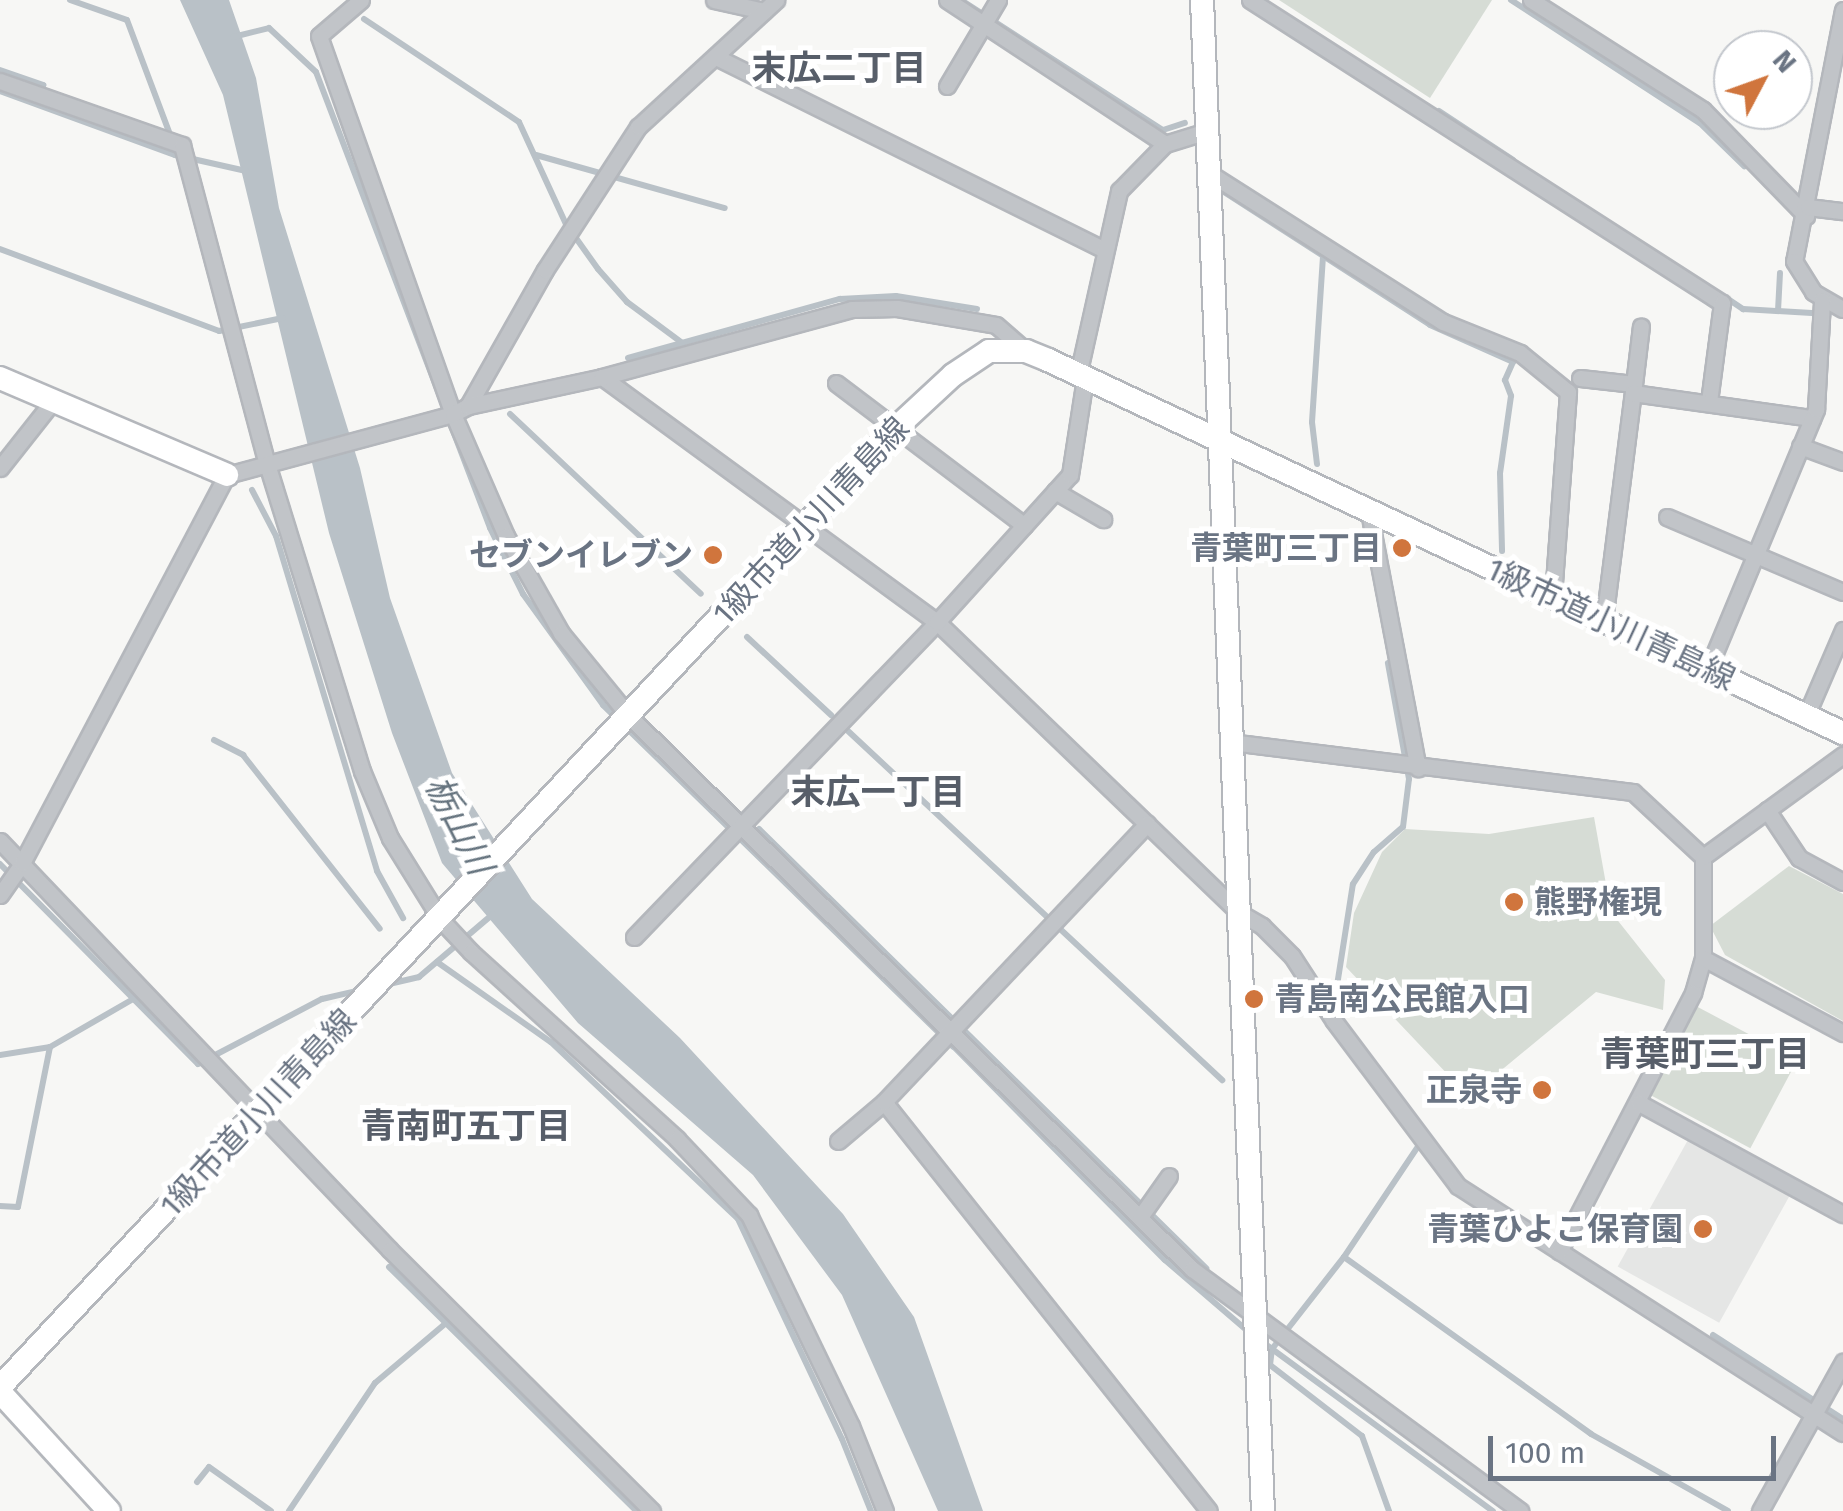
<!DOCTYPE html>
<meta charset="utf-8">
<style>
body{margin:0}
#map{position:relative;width:1843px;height:1511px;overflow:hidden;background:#f7f7f5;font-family:"Fira Sans","Noto Sans JP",sans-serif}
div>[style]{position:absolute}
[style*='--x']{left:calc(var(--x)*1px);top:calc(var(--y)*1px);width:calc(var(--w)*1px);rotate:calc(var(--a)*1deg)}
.built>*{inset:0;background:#e5e6e5;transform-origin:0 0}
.green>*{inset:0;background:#d6dcd5;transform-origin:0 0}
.water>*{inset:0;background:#b9c1c7}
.stream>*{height:6px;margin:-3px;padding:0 3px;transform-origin:3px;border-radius:3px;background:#b9c1c7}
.roads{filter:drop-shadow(2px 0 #b4b7bc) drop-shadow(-2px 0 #b4b7bc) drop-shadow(0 2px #b4b7bc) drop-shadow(0 -2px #b4b7bc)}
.street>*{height:15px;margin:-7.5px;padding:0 7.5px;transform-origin:7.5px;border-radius:7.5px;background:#c1c4c8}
.secondary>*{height:22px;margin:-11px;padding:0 11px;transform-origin:11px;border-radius:11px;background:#fff}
.dots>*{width:28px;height:28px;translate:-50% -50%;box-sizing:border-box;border:5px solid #fff;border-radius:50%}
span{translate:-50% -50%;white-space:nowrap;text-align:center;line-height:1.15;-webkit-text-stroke:10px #fff;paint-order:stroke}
.street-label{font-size:32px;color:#6a7483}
.poi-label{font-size:32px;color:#6a7483;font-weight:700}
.right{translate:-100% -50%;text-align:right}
.left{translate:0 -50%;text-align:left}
.neighbourhood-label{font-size:35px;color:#575e69;font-weight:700}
.water-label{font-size:35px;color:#66747f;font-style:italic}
.north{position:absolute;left:1713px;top:30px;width:100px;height:100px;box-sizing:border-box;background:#fff;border:2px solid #c3c7cd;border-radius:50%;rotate:49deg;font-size:28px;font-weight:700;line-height:40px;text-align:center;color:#6a7483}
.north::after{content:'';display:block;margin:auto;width:35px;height:45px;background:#d0753d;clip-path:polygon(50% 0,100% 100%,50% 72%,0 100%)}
.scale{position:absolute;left:1488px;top:1436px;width:288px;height:45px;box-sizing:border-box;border:5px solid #6a7483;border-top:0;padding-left:12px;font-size:30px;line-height:35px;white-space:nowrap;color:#6a7483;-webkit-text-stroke:8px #fff;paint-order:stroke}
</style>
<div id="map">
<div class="built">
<i style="left:1689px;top:1138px;width:116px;height:147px;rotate:29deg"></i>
</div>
<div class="green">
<i style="clip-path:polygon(1279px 0,1492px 0,1430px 98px)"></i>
<i style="clip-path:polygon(1594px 817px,1611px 912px,1665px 980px,1663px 1010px,1596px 992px,1469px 1097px,1346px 967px,1354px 913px,1382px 852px,1405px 829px,1489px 834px)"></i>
<i style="clip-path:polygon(1789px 866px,1843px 894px,1843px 1021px,1725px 955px,1710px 926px)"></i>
<i style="left:1694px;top:1005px;width:117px;height:100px;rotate:28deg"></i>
</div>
<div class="water">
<i style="clip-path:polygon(180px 0,229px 0,256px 78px,279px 208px,360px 468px,390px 598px,452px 773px,532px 899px,680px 1038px,843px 1214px,914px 1317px,983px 1511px,938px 1511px,842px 1295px,753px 1175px,578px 1023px,442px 863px,392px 733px,329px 533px,223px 95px)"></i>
</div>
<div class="stream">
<i style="--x:70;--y:0;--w:60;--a:19.3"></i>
<i style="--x:127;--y:20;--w:120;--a:69.4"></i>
<i style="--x:961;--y:0;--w:240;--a:32.8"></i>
<i style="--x:1163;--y:130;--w:23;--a:-18"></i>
<i style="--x:1511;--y:0;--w:225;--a:33.1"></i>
<i style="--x:1700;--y:123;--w:62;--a:44.3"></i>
<i style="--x:364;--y:19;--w:186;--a:33.6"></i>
<i style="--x:519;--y:122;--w:112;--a:65.3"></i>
<i style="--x:566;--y:224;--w:55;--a:54.6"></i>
<i style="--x:598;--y:269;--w:44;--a:48.7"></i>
<i style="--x:627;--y:302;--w:67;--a:36.5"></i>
<i style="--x:233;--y:37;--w:37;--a:-14"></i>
<i style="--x:269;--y:28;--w:64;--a:43.1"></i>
<i style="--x:316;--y:72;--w:488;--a:69.1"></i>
<i style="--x:490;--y:528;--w:74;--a:63.4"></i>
<i style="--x:523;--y:594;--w:137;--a:54.2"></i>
<i style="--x:603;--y:705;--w:489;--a:44.3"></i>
<i style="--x:953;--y:1046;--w:301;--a:45.3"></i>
<i style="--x:1165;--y:1260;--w:112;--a:40.7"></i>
<i style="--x:0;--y:70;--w:46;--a:19.2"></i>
<i style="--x:43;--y:85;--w:9;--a:111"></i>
<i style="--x:0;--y:91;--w:186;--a:20.1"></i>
<i style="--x:175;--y:155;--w:73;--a:12.7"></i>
<i style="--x:1439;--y:111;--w:89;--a:33.5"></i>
<i style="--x:536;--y:155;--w:196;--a:15.7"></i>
<i style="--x:1224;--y:192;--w:245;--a:32.8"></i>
<i style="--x:1430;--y:325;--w:91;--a:24"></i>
<i style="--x:1513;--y:362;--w:20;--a:114"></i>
<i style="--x:1505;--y:380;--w:17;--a:69"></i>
<i style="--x:1511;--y:396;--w:78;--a:98.1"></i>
<i style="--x:1500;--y:473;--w:78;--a:88.5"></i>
<i style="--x:0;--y:249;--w:234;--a:20.5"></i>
<i style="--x:219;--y:331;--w:65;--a:-11.5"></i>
<i style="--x:1725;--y:297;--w:22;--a:34"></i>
<i style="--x:1743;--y:309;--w:69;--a:3.3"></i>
<i style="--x:1778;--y:311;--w:38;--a:-87"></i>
<i style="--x:628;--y:358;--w:220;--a:-15.6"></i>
<i style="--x:840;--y:299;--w:56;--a:-3.1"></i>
<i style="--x:896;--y:296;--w:82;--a:9.1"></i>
<i style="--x:510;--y:414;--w:262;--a:43.3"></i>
<i style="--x:1317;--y:464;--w:42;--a:-96.8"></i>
<i style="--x:1312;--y:422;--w:166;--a:-86.2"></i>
<i style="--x:252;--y:490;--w:52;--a:62.4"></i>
<i style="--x:276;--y:536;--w:350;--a:73.2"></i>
<i style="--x:377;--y:871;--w:54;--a:61"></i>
<i style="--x:747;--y:637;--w:115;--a:42.9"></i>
<i style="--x:848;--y:731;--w:512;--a:43.02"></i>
<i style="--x:214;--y:740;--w:33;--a:27"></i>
<i style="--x:243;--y:755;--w:221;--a:51.8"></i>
<i style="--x:759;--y:829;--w:627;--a:44.48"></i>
<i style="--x:0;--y:864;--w:281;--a:45.3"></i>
<i style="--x:198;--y:1064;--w:140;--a:-27.7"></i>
<i style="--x:322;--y:999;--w:37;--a:-13"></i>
<i style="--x:437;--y:962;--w:139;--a:35.1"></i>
<i style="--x:551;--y:1042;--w:257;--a:43.4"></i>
<i style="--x:738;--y:1219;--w:243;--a:64.7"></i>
<i style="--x:842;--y:1439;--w:78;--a:68.1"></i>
<i style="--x:389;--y:984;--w:31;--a:-13"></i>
<i style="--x:419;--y:977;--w:97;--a:-40.4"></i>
<i style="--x:1336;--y:992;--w:109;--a:-81.1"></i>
<i style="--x:1353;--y:884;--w:38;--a:-57"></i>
<i style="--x:1374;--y:852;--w:38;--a:-41"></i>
<i style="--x:1403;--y:827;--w:48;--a:-82.9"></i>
<i style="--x:1409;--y:779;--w:118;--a:-100.3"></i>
<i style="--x:0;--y:1055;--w:51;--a:-9.1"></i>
<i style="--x:50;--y:1047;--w:96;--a:-30"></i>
<i style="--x:0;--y:1206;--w:18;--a:3"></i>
<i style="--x:18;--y:1207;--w:163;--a:-78.7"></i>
<i style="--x:1344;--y:1257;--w:304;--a:35.6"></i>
<i style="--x:1591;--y:1434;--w:157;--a:29.3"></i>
<i style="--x:389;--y:1267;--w:347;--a:44.6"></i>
<i style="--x:1713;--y:1335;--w:155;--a:32.9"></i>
<i style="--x:1264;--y:1343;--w:284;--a:36.3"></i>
<i style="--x:197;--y:1482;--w:19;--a:-51"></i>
<i style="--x:209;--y:1467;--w:76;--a:35.4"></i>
<i style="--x:289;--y:1511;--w:154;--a:-56.1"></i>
<i style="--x:375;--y:1383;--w:93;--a:-40.2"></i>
<i style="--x:1389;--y:1511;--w:80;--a:-109.8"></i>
<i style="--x:1362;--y:1436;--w:116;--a:-142.3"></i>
<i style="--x:1270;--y:1365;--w:16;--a:-83"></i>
<i style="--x:1272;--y:1349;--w:117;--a:-52"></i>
<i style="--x:1344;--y:1257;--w:131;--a:-56.2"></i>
</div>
<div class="roads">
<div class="street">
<i style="--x:361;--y:0;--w:55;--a:139.4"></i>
<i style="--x:319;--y:36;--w:401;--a:70.5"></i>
<i style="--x:453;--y:414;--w:133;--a:66.5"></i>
<i style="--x:506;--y:536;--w:112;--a:60.4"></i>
<i style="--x:561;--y:633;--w:106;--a:50.7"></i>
<i style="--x:628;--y:715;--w:791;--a:44.49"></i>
<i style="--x:1192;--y:1269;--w:408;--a:36.4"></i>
<i style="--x:714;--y:0;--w:51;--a:12.4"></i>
<i style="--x:947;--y:0;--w:261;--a:33.4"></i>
<i style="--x:1250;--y:0;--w:561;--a:32.7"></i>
<i style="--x:1722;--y:303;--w:100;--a:97.5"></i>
<i style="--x:1531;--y:0;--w:204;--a:32.6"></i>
<i style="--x:1703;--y:110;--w:148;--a:45.8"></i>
<i style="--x:1843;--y:10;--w:256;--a:101"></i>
<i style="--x:1794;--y:261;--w:36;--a:58"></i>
<i style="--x:1813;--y:292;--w:34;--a:30"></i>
<i style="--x:716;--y:57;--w:434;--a:26.4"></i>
<i style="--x:0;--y:81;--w:193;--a:19.4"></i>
<i style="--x:182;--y:145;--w:330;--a:75.1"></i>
<i style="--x:267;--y:464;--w:321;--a:72.8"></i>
<i style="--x:362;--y:771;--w:73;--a:67.3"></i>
<i style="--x:390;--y:838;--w:97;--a:58.1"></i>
<i style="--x:441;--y:920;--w:44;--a:46.8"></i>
<i style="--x:471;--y:952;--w:278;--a:42.2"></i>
<i style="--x:677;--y:1139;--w:105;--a:46.5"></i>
<i style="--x:749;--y:1215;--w:234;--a:64.2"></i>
<i style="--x:851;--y:1426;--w:92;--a:68.2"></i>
<i style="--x:947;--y:86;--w:100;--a:-59.3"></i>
<i style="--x:1209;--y:173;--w:277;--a:32.5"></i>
<i style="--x:1443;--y:322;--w:83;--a:21.9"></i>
<i style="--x:1520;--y:353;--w:62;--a:39.1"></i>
<i style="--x:1568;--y:392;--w:207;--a:94.2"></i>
<i style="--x:1808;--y:207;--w:35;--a:7"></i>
<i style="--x:1078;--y:375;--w:189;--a:-77.4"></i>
<i style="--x:1119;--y:191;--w:66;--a:-45.6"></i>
<i style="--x:1165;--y:144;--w:44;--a:-17.2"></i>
<i style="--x:602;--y:377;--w:415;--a:36.2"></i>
<i style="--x:937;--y:622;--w:418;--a:43.9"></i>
<i style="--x:1238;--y:912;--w:28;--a:30"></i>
<i style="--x:1262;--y:926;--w:42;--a:45"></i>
<i style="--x:1292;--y:956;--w:77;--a:57.1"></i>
<i style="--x:1334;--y:1021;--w:206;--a:53.1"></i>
<i style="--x:1458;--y:1186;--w:457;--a:32.7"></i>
<i style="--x:1580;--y:378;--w:54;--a:6.3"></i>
<i style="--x:836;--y:383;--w:236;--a:37.1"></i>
<i style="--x:1633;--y:393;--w:67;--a:-83.2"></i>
<i style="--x:468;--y:406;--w:156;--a:-60.5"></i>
<i style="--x:545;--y:270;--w:171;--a:-57"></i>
<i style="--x:638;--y:127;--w:188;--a:-42.6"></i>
<i style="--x:1800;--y:446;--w:46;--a:20.4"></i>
<i style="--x:0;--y:468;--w:85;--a:-51.7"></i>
<i style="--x:1055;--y:491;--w:56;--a:30.3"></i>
<i style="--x:1369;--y:512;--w:261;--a:79.2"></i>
<i style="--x:1667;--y:517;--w:191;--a:23.1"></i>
<i style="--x:1604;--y:621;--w:230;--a:-82.8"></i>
<i style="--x:1633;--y:393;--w:181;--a:8"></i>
<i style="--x:1708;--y:669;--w:282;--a:-67.4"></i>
<i style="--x:1816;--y:409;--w:109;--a:-86.8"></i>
<i style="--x:1806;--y:716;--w:94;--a:-66.7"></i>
<i style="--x:1231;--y:742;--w:405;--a:7.1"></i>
<i style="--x:1633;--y:792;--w:96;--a:42.9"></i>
<i style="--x:1703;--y:857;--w:101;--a:90"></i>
<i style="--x:1703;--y:958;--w:36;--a:106"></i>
<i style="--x:1693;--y:993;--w:291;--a:117.4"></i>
<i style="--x:1767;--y:810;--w:58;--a:56.3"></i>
<i style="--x:1799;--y:858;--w:50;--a:28.6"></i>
<i style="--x:0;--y:841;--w:565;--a:46.36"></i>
<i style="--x:390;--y:1250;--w:370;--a:44.9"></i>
<i style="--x:1703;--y:857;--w:173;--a:-36.1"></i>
<i style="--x:0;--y:895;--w:39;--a:-55"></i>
<i style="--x:22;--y:863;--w:439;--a:-62.2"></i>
<i style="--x:227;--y:475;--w:234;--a:-15.1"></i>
<i style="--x:453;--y:414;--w:17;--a:-28"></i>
<i style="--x:468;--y:406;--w:137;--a:-12.2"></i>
<i style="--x:602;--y:377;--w:259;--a:-15.2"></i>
<i style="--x:852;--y:309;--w:45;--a:-1.3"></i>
<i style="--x:897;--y:308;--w:100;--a:9.7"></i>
<i style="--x:996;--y:325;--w:40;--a:41"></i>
<i style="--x:634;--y:937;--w:437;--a:-46.1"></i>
<i style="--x:937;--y:622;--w:198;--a:-47.9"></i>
<i style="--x:1070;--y:475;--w:98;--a:-81.2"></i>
<i style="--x:1703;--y:958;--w:159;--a:28.2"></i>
<i style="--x:884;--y:1102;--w:522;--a:51.53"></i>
<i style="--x:1639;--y:1103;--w:232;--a:28.6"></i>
<i style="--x:838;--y:1141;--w:60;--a:-40.3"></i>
<i style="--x:884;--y:1102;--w:383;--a:-46.6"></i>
<i style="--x:1140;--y:1217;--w:50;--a:-54.7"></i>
<i style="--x:1760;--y:1511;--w:171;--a:-60.9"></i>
</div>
<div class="secondary">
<i style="--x:1202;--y:0;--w:1512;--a:87.69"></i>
<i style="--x:0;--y:378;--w:247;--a:23.1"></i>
<i style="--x:0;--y:1387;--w:1315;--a:-46.94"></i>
<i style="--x:898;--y:426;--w:75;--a:-42.8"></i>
<i style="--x:953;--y:375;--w:43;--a:-33.7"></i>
<i style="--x:989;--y:351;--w:37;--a:0"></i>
<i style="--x:1026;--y:351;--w:24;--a:22"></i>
<i style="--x:1048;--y:360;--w:878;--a:25.14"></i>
<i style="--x:0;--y:1392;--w:161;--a:47.5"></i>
</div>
</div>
<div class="dots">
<i style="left:1402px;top:548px;background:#d0753d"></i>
<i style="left:713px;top:555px;background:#d0753d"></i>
<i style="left:1514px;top:902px;background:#d0753d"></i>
<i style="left:1254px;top:999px;background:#d0753d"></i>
<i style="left:1542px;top:1090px;background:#d0753d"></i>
<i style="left:1703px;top:1229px;background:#d0753d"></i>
</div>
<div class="street-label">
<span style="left:811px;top:521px;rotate:-47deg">1級市道小川青島線</span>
<span style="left:1611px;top:624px;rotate:25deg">1級市道小川青島線</span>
<span style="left:258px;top:1113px;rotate:-47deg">1級市道小川青島線</span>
</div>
<div class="poi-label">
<span class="right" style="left:1382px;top:548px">青葉町三丁目</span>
<span class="right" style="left:693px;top:555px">セブンイレブン</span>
<span class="left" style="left:1534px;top:902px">熊野権現</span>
<span class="left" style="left:1274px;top:999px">青島南公民館入口</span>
<span class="right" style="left:1522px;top:1090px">正泉寺</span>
<span class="right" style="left:1683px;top:1229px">青葉ひよこ保育園</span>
</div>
<div class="neighbourhood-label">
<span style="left:839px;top:68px">末広二丁目</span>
<span style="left:878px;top:792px">末広一丁目</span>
<span style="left:1705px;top:1054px">青葉町三丁目</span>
<span style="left:466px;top:1126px">青南町五丁目</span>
</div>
<div class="water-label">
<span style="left:459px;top:825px;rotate:63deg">栃山川</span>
</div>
<div class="north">N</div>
<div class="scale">100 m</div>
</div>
